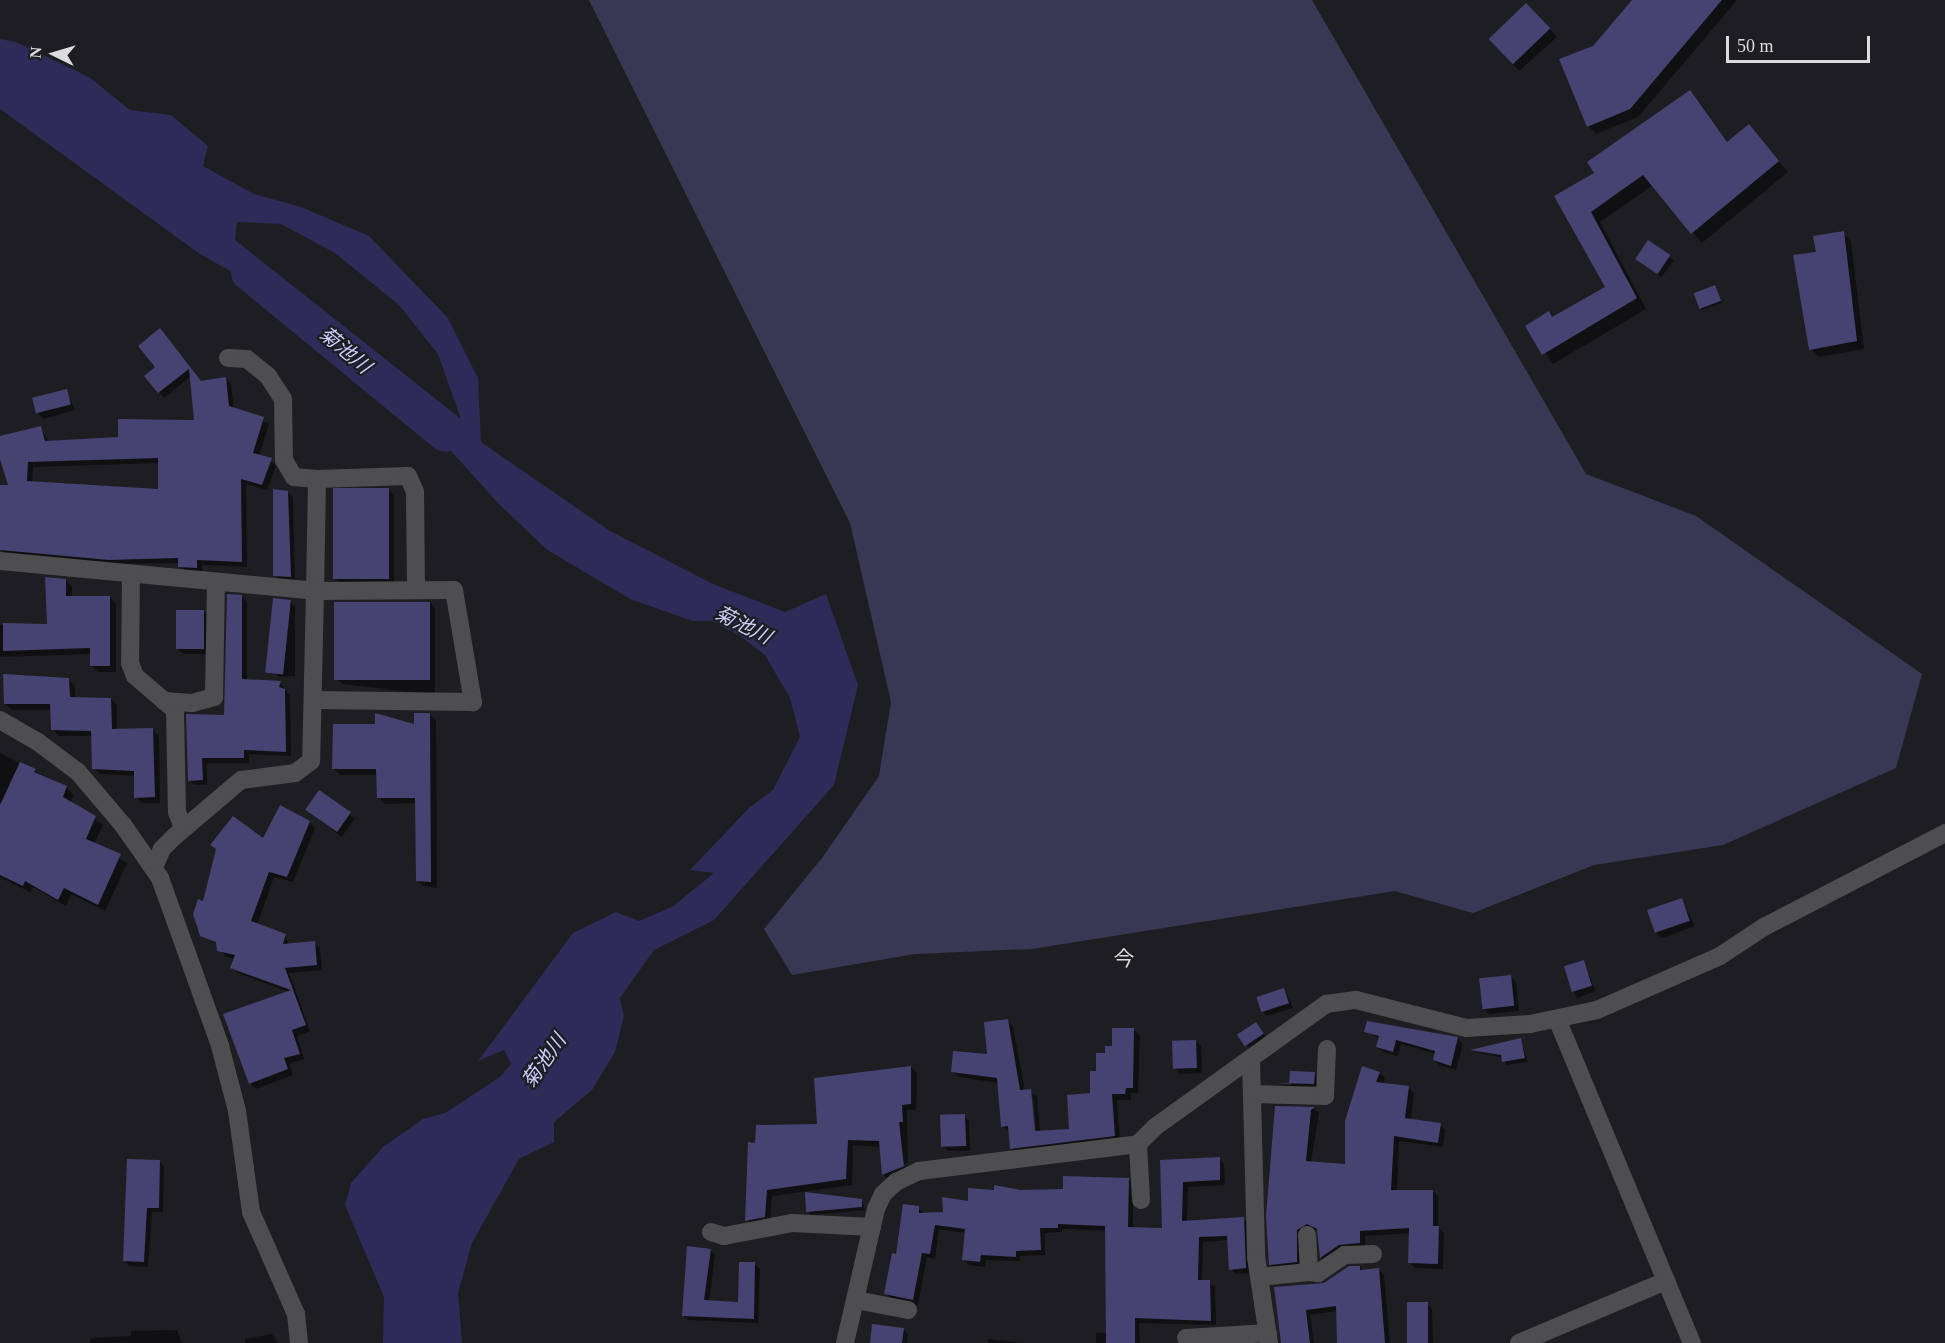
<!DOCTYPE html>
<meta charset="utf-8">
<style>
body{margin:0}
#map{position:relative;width:1945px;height:1343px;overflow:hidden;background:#1e1e22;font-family:"Times New Roman","Noto Sans JP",serif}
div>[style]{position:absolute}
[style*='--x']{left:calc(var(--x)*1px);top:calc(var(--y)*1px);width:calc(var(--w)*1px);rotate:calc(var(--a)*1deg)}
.green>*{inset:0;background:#393753}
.water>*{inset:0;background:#2f2a58}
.shadow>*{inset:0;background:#0007;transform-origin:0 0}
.river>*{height:34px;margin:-17px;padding:0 17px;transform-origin:17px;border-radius:17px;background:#2f2a58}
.building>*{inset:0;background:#464272;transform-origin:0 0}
.minor>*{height:18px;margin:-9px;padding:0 9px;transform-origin:9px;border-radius:9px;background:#4e4e50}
span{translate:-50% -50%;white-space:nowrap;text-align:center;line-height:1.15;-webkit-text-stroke:4.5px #1e1e22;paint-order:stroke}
.water-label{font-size:20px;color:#cdccfb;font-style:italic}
.quarter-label{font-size:21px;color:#dcdcdf}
.north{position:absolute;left:24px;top:24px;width:60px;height:60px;-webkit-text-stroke:4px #1e1e22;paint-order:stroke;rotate:275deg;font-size:16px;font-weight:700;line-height:24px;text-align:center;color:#dcdcdf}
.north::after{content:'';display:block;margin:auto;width:21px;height:27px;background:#dcdcdf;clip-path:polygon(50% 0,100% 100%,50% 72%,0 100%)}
.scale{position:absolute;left:1726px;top:36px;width:144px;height:27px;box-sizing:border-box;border:3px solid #dcdcdf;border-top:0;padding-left:8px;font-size:18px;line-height:21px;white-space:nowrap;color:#dcdcdf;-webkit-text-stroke:4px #1e1e22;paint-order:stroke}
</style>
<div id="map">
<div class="green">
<i style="clip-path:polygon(589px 0,1312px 0,1586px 474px,1696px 516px,1922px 674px,1896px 768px,1723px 845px,1594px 865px,1473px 913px,1395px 891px,1032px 949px,915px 954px,792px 975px,764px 929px,822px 858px,879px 776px,891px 702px,850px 523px)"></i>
</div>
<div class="water">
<i style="clip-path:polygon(evenodd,0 39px,16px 42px,89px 77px,130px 110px,171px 115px,208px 146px,203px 166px,254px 194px,301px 207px,369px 236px,448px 318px,478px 378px,481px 442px,610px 531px,713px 584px,785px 612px,826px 594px,858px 685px,834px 785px,714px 920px,654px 950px,620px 998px,624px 1016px,615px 1052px,592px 1090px,554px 1122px,554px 1142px,519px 1159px,472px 1243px,458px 1293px,462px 1343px,383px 1343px,384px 1297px,345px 1205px,351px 1183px,383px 1147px,423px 1119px,445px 1113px,500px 1077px,511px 1064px,504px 1050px,478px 1061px,573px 933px,616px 912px,639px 921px,672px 907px,714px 873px,690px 870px,750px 807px,773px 790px,800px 737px,790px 698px,765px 655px,740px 636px,712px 621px,693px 621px,630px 599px,546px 549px,498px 503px,348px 337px,200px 254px,0 109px,0 39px,237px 222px,281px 224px,335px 253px,399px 305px,438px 354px,461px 419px,235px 240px,237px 222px)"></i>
</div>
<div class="shadow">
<i style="clip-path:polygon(1634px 0,1737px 0,1638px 117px,1596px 134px,1588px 126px,1594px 47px)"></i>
<i style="clip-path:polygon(1534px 13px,1557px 37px,1519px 71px,1489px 38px)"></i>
<i style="clip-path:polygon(1690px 92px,1728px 143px,1749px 126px,1788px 172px,1702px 243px,1653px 185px,1600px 222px,1646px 309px,1553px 364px,1527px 327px,1549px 313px,1553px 318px,1607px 287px,1556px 197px,1596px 174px)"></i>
<i style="clip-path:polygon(1843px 233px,1851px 241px,1864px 349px,1819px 357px,1811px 349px,1818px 253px)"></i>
<i style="left:1649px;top:242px;width:31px;height:21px;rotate:37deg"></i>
<i style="clip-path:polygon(1715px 286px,1722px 303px,1702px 310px,1700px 308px)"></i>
<i style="clip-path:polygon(evenodd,165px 336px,202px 382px,226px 379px,231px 384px,234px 409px,269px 424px,259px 456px,276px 465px,267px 490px,246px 484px,247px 567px,202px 565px,202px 573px,185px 572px,180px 563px,115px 564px,7px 555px,1px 549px,10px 487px,0 454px,0 438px,40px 427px,49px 442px,120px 438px,196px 422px,191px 376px,164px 398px,146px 376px,157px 367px,165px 336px,160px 463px,159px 491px,32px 483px,33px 467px,160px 463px)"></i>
<i style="clip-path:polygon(66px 391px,75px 410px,43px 419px,38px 413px)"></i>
<i style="clip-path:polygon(388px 489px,394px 495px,394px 584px,341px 584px,335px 579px)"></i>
<i style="clip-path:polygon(288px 492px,293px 497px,295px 582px,280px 580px,275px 575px)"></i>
<i style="clip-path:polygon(65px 580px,72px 586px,72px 597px,110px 597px,116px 604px,116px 672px,98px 672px,91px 665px,91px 654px,0 657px,0 625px,48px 626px)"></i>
<i style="clip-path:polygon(242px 597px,247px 602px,247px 680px,280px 683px,290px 696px,291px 756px,249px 754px,249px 763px,207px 763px,207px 785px,194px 785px,189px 780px,226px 716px)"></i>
<i style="clip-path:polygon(290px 601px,295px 607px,295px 676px,279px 677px,274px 672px)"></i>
<i style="clip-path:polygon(430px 603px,435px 608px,435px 695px,342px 684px,337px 679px)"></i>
<i style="clip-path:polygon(204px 612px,209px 617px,208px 654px,183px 654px,178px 649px)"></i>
<i style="clip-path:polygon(68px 679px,75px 686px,75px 699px,111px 699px,117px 705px,117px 730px,152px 729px,159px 736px,160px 803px,142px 803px,136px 797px,135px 776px,100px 774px,94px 768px,93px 736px,59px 736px,53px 730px,52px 710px,12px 710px,5px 704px)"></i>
<i style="clip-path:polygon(429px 714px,436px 720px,437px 888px,423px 886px,417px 880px,416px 803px,385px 804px,378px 797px,378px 775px,340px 775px,334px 769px,416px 726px)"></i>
<i style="clip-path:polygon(0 753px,66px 787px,74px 795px,70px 803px,103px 825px,94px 844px,127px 863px,105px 911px,71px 894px,66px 906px,33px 887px,30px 892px,0 877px)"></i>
<i style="left:319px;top:792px;width:45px;height:22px;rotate:37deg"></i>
<i style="clip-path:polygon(309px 822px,315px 828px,293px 882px,274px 877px,257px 925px,285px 935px,289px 945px,314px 943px,320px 948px,322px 970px,289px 973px,310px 1031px,297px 1036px,304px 1059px,289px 1064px,293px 1075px,256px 1089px,250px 1083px,289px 992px,238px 973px,232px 967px,235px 959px,225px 956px,218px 944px,197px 930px,194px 914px,263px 840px)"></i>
<i style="clip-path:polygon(1682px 900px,1695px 926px,1662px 938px,1656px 933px)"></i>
<i style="left:1584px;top:962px;width:31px;height:20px;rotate:68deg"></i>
<i style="clip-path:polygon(1511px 977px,1516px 982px,1519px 1011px,1489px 1014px,1484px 1009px)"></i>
<i style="clip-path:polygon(1284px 989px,1293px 1008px,1267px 1016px,1262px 1011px)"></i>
<i style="clip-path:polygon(evenodd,1007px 1021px,1013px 1027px,1025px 1091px,1037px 1096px,1040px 1132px,1071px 1130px,1091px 1095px,1106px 1055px,1134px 1030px,1140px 1036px,1138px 1093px,1131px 1093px,1131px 1100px,1117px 1100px,1120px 1141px,1017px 1154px,1011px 1148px,1009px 1132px,1003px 1126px,999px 1083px,959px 1077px,953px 1071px,989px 1056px,1007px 1021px,1030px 1095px,1033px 1095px,1037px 1138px,1034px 1138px,1030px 1095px)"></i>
<i style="clip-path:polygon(1368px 1023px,1458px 1039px,1463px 1044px,1456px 1070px,1439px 1065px,1434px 1060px,1436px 1054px,1401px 1044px,1398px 1056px,1383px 1052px,1377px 1047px,1380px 1039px,1366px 1031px)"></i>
<i style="clip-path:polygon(1260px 1029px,1268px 1040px,1253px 1052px,1239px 1035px)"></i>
<i style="clip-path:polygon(1521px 1040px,1528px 1062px,1507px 1065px,1503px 1058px,1473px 1051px)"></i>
<i style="clip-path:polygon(1195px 1041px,1201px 1046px,1202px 1073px,1180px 1074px,1175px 1068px)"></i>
<i style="clip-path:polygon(911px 1067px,917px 1073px,916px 1110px,907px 1110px,908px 1162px,887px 1175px,908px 1165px,909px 1172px,890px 1181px,884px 1175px,881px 1147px,853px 1145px,852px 1185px,772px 1196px,770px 1222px,753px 1226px,747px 1220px,757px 1144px,819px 1126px)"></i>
<i style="clip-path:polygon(1291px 1072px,1314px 1074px,1319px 1079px,1319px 1089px,1283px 1088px,1280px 1085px,1291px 1085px)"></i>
<i style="clip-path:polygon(1379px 1073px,1385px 1078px,1383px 1085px,1408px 1088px,1414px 1093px,1411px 1120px,1440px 1125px,1445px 1130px,1443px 1147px,1399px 1141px,1397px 1191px,1433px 1191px,1438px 1197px,1438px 1227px,1444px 1233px,1443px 1269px,1415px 1268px,1409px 1262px,1410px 1233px,1365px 1236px,1365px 1248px,1326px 1263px,1321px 1258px,1318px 1230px,1307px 1230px,1302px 1267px,1276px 1270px,1270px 1264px,1276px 1107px,1314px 1108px,1319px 1113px,1311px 1162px,1347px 1165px)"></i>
<i style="clip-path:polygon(964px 1116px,969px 1121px,970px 1151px,948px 1151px,943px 1146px)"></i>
<i style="clip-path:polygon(1219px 1159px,1224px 1164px,1225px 1185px,1188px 1187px,1187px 1222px,1243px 1219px,1248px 1224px,1251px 1273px,1236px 1274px,1231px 1269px,1229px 1240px,1203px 1242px,1202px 1281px,1215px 1286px,1216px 1325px,1139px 1323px,1140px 1343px,1096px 1343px,1096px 1333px,1107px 1333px,1107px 1231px,1062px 1229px,1062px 1232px,1045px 1233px,1045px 1255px,1020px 1256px,1020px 1261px,986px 1260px,985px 1267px,969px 1265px,964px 1260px,966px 1233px,939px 1229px,935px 1259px,927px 1257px,918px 1305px,891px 1299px,886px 1293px,918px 1208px,924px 1213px,944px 1213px,969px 1203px,1020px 1192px,1064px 1191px,1128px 1179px,1133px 1185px,1133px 1229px,1163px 1229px,1162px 1161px)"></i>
<i style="clip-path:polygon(159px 1161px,164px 1166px,163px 1212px,152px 1212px,148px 1267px,129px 1266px,124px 1260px)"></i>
<i style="clip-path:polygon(862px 1200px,865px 1210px,811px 1215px,808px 1212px)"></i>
<i style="clip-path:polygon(710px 1250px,715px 1255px,709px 1302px,740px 1304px,754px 1264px,760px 1269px,758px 1323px,688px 1320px,683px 1315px)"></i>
<i style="clip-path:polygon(1360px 1267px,1364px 1271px,1379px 1270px,1384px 1275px,1390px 1343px,1338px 1343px,1338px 1311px,1310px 1315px,1314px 1343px,1283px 1343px,1276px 1288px,1324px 1284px)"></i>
<i style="clip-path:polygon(1427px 1304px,1432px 1309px,1433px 1343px,1407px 1343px)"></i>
<i style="clip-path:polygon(903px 1329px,908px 1334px,907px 1343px,872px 1343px)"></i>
<i style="clip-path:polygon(177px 1330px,182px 1343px,90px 1343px,90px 1338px,131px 1336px,131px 1331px)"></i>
<i style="clip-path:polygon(272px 1334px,278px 1343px,245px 1343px,245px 1339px)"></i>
<i style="clip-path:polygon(988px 1339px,1023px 1343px,988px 1343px)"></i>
</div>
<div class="river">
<i style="--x:248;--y:273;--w:255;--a:39.4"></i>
</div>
<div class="building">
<i style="clip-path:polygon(1632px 0,1722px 0,1630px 109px,1587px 127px,1559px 59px,1593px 46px)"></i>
<i style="left:1526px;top:3px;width:35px;height:52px;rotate:46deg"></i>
<i style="clip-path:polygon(1690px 90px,1727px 142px,1749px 124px,1779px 161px,1691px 234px,1643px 175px,1591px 212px,1637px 298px,1542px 355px,1525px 326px,1549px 311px,1552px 317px,1605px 287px,1554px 196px,1594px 173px,1587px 162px)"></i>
<i style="clip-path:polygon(1844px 231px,1857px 341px,1809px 350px,1793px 255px,1816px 252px,1813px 236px)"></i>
<i style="left:1648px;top:240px;width:27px;height:23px;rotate:34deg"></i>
<i style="left:1715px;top:285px;width:17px;height:23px;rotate:69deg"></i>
<i style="clip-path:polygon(evenodd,160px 328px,201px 381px,226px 377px,229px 406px,264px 417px,253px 453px,272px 458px,262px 485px,241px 479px,242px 562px,197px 560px,197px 568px,178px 567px,178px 558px,109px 560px,0 550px,0 485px,8px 485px,0 459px,0 436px,41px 426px,45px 441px,118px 437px,118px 419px,194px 420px,189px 369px,158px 393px,144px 376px,155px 367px,138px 346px,160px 328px,158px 458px,158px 489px,27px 481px,28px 462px,158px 458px)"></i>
<i style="left:67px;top:389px;width:16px;height:36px;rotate:76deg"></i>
<i style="left:389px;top:488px;width:91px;height:56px;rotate:90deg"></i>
<i style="clip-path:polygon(273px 489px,288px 491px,291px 577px,273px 576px)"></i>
<i style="clip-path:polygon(45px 577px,66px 579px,66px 596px,110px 596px,110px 666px,90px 666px,90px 648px,3px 651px,3px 623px,47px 624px)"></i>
<i style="clip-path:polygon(227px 594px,242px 595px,242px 679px,281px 681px,279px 687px,285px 689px,286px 752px,244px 750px,244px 758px,202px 758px,203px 780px,188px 781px,186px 714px,224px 715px)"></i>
<i style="left:273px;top:598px;width:18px;height:75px;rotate:6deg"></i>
<i style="left:334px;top:602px;width:96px;height:78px"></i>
<i style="left:204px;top:610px;width:39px;height:28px;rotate:90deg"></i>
<i style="clip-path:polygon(3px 674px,69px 678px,70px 697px,111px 698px,112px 729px,153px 728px,155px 797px,134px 798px,134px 771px,92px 769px,91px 731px,51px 730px,50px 704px,4px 704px)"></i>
<i style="clip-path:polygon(375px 713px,414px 724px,414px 713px,430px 713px,431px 882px,416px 881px,415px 798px,377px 798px,376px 769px,332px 769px,333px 724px,375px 724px)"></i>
<i style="clip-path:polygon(20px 762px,36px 769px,34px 772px,67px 786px,63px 797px,96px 816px,86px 839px,121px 854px,98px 905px,64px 888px,58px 900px,25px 881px,23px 886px,0 875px,0 805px)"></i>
<i style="left:319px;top:790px;width:39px;height:24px;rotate:35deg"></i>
<i style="clip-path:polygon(280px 805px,310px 821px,287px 877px,269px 872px,251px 921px,286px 934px,283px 944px,315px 941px,317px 965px,285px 968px,306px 1025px,292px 1030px,300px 1054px,284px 1058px,288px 1069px,249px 1084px,223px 1014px,291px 990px,230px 968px,235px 955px,217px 951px,216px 942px,200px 936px,193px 914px,198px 899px,203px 901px,216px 849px,210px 845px,233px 816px,263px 838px)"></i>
<i style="left:1682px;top:898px;width:24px;height:37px;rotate:71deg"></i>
<i style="left:1584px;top:960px;width:27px;height:21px;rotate:73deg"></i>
<i style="left:1511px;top:975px;width:31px;height:32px;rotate:84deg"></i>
<i style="left:1284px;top:988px;width:16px;height:29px;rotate:72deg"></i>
<i style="clip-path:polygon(1008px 1019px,1020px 1090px,1031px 1089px,1035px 1131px,1069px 1129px,1067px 1095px,1090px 1093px,1090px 1071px,1096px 1071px,1096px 1053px,1105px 1053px,1105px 1046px,1112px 1046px,1112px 1028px,1134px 1028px,1133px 1088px,1126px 1088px,1125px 1094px,1112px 1094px,1115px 1136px,1010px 1149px,1008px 1126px,1001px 1127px,997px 1078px,951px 1072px,953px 1051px,987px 1054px,984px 1022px)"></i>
<i style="clip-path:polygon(1367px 1021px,1458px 1037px,1451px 1066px,1433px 1060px,1435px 1051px,1396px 1040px,1393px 1052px,1376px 1047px,1379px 1036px,1364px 1032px)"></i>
<i style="left:1256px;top:1022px;width:14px;height:23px;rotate:56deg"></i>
<i style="clip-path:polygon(1521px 1038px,1525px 1058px,1502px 1062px,1501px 1055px,1470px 1050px)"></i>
<i style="left:1196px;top:1040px;width:28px;height:24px;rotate:88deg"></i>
<i style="clip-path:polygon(911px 1066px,911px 1104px,902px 1105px,903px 1122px,899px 1122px,904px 1166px,882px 1175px,879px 1141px,848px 1140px,846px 1179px,767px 1190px,765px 1217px,745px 1221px,748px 1142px,755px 1143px,756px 1125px,817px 1124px,814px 1078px)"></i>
<i style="clip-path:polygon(1362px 1066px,1380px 1072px,1376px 1082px,1409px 1086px,1405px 1118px,1441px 1123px,1438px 1143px,1394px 1136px,1391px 1190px,1433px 1190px,1433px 1226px,1439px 1226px,1438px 1264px,1408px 1263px,1409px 1228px,1360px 1231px,1360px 1243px,1339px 1245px,1320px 1258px,1317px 1229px,1307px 1224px,1297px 1230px,1297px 1262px,1269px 1265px,1266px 1216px,1275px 1106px,1315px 1107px,1311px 1110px,1306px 1161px,1345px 1164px,1345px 1121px)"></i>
<i style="clip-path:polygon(1290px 1071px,1315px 1072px,1314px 1084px,1276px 1083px,1289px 1084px)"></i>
<i style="left:965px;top:1114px;width:32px;height:25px;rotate:88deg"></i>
<i style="clip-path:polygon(1220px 1157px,1220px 1180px,1183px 1182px,1182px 1221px,1244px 1217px,1246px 1268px,1229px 1270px,1227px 1236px,1199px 1237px,1198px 1280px,1210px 1280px,1211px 1321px,1135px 1318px,1135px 1343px,1106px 1343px,1105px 1226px,1058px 1224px,1058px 1228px,1040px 1228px,1041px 1250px,1016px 1251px,1016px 1257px,981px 1255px,980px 1262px,962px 1260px,965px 1229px,935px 1225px,930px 1254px,922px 1253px,913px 1300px,884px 1294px,892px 1253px,896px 1254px,903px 1204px,919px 1206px,919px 1213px,943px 1212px,942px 1197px,968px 1201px,968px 1188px,994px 1190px,994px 1185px,1020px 1190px,1063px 1189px,1063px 1176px,1129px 1178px,1128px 1227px,1162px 1228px,1160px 1160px)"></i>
<i style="clip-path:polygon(127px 1159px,160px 1160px,159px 1208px,147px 1208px,144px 1262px,123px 1261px)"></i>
<i style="clip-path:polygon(805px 1192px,862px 1199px,862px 1207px,806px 1212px)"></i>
<i style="clip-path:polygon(687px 1246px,711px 1249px,704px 1300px,738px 1302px,739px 1262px,755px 1262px,754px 1319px,682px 1316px)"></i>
<i style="clip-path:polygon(1349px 1266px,1360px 1266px,1360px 1270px,1379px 1268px,1385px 1343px,1337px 1343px,1336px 1306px,1306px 1310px,1310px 1343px,1281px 1343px,1274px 1287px,1324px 1283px)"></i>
<i style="left:1428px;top:1302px;width:41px;height:21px;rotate:90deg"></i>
<i style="clip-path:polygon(872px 1324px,904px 1328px,902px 1343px,870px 1343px)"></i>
</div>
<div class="minor">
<i style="--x:228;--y:358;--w:19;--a:3"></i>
<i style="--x:247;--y:359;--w:27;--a:39"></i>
<i style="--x:268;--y:376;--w:27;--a:57"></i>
<i style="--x:283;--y:399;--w:61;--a:89.1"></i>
<i style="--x:284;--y:460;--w:20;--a:60"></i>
<i style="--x:294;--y:477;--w:23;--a:5"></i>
<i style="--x:317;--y:479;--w:112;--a:91"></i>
<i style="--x:315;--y:591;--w:139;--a:-0.4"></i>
<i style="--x:454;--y:590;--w:114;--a:80.4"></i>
<i style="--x:473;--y:702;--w:160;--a:-179.3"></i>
<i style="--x:317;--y:479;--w:91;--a:-1.9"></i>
<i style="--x:408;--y:476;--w:17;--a:66"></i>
<i style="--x:415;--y:492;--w:98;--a:89.4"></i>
<i style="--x:0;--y:561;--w:316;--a:5.4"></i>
<i style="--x:315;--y:591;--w:170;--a:91.3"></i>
<i style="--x:311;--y:761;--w:20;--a:143"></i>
<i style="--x:295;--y:773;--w:54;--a:172.6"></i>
<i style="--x:241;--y:780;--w:87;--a:139.7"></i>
<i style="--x:175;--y:836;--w:18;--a:135"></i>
<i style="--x:162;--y:849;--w:20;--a:114"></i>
<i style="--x:131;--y:574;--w:89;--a:90.6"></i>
<i style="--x:130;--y:663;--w:14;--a:69"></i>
<i style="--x:135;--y:676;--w:52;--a:40.4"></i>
<i style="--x:175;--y:710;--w:102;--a:88.9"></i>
<i style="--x:177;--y:812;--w:17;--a:69"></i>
<i style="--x:164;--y:701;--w:28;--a:4"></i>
<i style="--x:192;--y:703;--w:23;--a:-15"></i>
<i style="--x:214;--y:697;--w:114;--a:-89"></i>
<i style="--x:0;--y:720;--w:44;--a:30.1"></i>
<i style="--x:38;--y:742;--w:50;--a:36.9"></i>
<i style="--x:78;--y:772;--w:70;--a:49.7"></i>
<i style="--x:123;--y:825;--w:65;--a:55.1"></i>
<i style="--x:160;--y:878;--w:178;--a:70.3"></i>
<i style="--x:220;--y:1046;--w:67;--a:75.3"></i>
<i style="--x:237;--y:1111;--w:102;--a:82.1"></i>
<i style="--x:251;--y:1212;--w:111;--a:66.2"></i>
<i style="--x:296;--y:1314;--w:29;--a:84"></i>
<i style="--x:1557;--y:1019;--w:351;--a:67.4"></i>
<i style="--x:1251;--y:1060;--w:197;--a:88.5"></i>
<i style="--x:1256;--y:1257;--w:87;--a:81.4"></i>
<i style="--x:1252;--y:1094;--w:73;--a:1.6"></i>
<i style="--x:1325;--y:1096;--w:47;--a:-87.6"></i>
<i style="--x:1138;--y:1144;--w:56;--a:86.9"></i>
<i style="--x:711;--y:1232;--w:14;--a:17"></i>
<i style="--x:724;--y:1236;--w:69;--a:-10.8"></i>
<i style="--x:792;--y:1223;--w:80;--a:2.9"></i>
<i style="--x:1309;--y:1272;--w:9;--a:6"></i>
<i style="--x:1318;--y:1273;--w:32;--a:-34"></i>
<i style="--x:1345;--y:1255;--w:28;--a:-2"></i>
<i style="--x:1259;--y:1277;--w:50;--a:-5.7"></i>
<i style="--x:1309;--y:1272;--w:37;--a:-93"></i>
<i style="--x:856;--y:1300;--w:53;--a:10.9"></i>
<i style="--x:1186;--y:1338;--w:82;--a:-3.5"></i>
<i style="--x:845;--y:1343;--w:138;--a:-77"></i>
<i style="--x:876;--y:1209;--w:17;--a:-65"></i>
<i style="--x:883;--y:1194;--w:18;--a:-43"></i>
<i style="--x:896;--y:1182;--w:25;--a:-26"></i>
<i style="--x:919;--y:1171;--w:221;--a:-7"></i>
<i style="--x:1138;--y:1144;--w:24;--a:-45"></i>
<i style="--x:1155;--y:1127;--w:211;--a:-35.7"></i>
<i style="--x:1326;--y:1004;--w:30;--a:-8"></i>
<i style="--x:1356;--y:1000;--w:114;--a:14.2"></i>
<i style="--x:1467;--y:1028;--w:63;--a:-3.6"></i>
<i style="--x:1530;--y:1024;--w:68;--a:-11.8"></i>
<i style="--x:1597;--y:1010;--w:134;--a:-23.7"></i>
<i style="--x:1720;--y:956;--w:53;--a:-33.4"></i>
<i style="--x:1764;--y:927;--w:204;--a:-27.4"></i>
<i style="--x:1519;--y:1343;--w:160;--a:-22.9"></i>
</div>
<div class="water-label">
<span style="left:345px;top:350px;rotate:40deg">菊池川</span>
<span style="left:743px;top:625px;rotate:27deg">菊池川</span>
<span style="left:544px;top:1061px;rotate:-55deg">菊池川</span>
</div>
<div class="quarter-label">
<span style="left:1124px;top:959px">今</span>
</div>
<div class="north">N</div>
<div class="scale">50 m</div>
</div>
